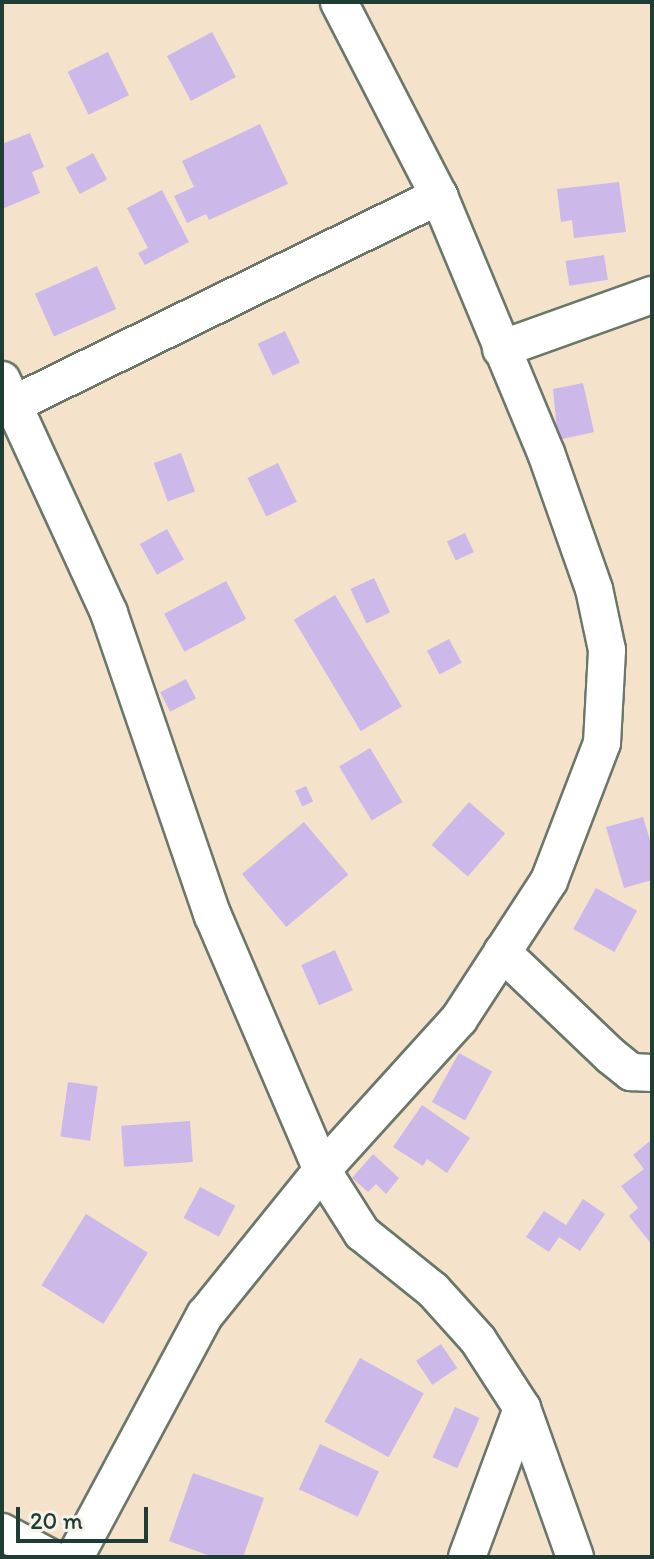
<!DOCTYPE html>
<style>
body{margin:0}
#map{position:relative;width:654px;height:1559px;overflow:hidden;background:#f4e2cb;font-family:Itim,sans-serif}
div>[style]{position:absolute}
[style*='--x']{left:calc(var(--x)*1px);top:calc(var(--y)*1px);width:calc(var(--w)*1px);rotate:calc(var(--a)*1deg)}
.building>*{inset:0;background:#ccb9ea;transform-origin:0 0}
.roads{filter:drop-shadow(2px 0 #6a7769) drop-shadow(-2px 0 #6a7769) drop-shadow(0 2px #6a7769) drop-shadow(0 -2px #6a7769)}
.street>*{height:36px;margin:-18px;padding:0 18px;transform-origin:18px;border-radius:18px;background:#fff}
span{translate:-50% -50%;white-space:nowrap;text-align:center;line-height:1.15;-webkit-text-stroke:6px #f7f3e8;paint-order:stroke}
.frame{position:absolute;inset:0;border:4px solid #1f3d34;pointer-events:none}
.scale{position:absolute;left:16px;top:1507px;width:132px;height:36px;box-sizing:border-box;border:4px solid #1f3d34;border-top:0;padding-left:10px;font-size:24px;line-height:28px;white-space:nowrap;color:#1f3d34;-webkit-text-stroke:6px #f7f3e8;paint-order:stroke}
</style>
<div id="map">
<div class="building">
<i style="left:212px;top:32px;width:51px;height:51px;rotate:62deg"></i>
<i style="left:108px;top:52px;width:48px;height:45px;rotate:64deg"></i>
<i style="clip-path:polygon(260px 124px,288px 184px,209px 220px,206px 214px,187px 223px,174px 196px,194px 187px,182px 161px)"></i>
<i style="clip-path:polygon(30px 133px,44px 167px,32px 172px,40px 193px,2px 209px,2px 144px)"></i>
<i style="left:93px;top:153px;width:30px;height:31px;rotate:62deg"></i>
<i style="clip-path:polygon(619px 182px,626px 232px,574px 238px,572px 220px,561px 222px,557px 189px)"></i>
<i style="clip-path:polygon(162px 190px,189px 242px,145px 265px,138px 253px,148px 248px,127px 208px)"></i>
<i style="left:604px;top:255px;width:25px;height:39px;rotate:81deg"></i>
<i style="left:97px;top:266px;width:47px;height:68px;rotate:66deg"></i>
<i style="left:285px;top:331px;width:35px;height:30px;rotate:65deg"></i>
<i style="clip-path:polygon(583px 383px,594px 432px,558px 440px,553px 389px)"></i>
<i style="left:181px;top:453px;width:41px;height:29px;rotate:70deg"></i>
<i style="left:278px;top:463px;width:43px;height:34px;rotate:64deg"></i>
<i style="left:167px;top:529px;width:35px;height:31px;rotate:61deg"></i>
<i style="left:465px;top:533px;width:21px;height:20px;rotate:65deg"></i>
<i style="left:374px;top:578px;width:38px;height:26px;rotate:65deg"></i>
<i style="left:226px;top:581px;width:43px;height:70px;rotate:62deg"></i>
<i style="left:335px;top:595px;width:130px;height:48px;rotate:59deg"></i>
<i style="left:449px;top:639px;width:27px;height:25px;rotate:62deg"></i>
<i style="left:186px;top:679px;width:22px;height:29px;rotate:63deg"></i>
<i style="left:370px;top:748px;width:63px;height:36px;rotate:59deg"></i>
<i style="left:306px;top:786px;width:17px;height:12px;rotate:65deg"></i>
<i style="left:469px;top:802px;width:48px;height:57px;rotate:41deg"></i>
<i style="clip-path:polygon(643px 817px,652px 847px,652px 880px,624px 888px,606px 827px)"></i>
<i style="left:304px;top:822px;width:69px;height:81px;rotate:50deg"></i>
<i style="left:596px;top:888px;width:47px;height:47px;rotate:29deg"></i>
<i style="left:335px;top:950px;width:44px;height:37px;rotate:66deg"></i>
<i style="left:459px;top:1053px;width:38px;height:56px;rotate:29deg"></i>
<i style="left:68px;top:1082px;width:30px;height:55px;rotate:8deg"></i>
<i style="clip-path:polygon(422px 1105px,470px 1138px,447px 1173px,427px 1159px,423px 1166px,393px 1147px)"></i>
<i style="left:190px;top:1121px;width:41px;height:69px;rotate:86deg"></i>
<i style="clip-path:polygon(650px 1141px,652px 1144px,652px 1245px,629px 1216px,638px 1208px,621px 1186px,644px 1169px,633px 1155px)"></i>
<i style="clip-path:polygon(373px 1154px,399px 1178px,386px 1194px,376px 1184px,368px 1192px,352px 1178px)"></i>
<i style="left:200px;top:1187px;width:40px;height:35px;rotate:28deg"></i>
<i style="clip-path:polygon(583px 1199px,605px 1214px,580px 1251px,559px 1237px,549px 1252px,526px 1237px,544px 1211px,566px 1225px)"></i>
<i style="left:86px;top:1214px;width:73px;height:84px;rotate:32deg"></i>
<i style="left:441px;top:1344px;width:29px;height:30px;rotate:56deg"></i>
<i style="left:360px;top:1358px;width:73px;height:73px;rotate:29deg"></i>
<i style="left:455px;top:1407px;width:27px;height:55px;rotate:24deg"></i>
<i style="left:320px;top:1444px;width:65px;height:50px;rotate:25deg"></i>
<i style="clip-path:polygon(193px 1473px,264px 1498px,243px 1557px,213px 1557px,169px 1541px)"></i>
</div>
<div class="roads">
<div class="street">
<i style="--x:501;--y:349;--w:160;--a:-19.7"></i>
<i style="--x:2;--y:380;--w:256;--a:65.3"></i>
<i style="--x:109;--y:613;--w:320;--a:71.1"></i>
<i style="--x:213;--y:916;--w:276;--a:66.8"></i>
<i style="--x:322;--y:1170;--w:75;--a:57.6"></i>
<i style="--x:362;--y:1233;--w:91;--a:38.8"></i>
<i style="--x:433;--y:1290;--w:67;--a:48"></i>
<i style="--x:478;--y:1340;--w:81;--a:57.1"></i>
<i style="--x:522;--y:1408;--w:158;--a:70.4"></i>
<i style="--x:2;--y:410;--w:487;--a:-26.1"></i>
<i style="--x:502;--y:952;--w:151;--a:43.7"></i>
<i style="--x:611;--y:1056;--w:26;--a:39"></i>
<i style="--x:631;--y:1072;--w:21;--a:3"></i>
<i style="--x:2;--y:1532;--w:53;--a:28"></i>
<i style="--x:75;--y:1557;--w:275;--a:-61.8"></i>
<i style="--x:205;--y:1315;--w:186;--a:-51.1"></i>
<i style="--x:322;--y:1170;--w:204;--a:-47.8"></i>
<i style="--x:459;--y:1019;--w:165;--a:-56.9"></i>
<i style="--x:549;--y:881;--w:148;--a:-69"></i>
<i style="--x:602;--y:743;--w:93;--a:-86.9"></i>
<i style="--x:607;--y:650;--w:62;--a:-102"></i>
<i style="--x:594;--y:589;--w:144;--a:-109.4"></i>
<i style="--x:546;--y:453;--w:278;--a:-112.6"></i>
<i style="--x:439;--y:196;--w:218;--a:-117.3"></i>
<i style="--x:467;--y:1557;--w:159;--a:-69.7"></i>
</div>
</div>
<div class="frame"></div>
<div class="scale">20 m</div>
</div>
